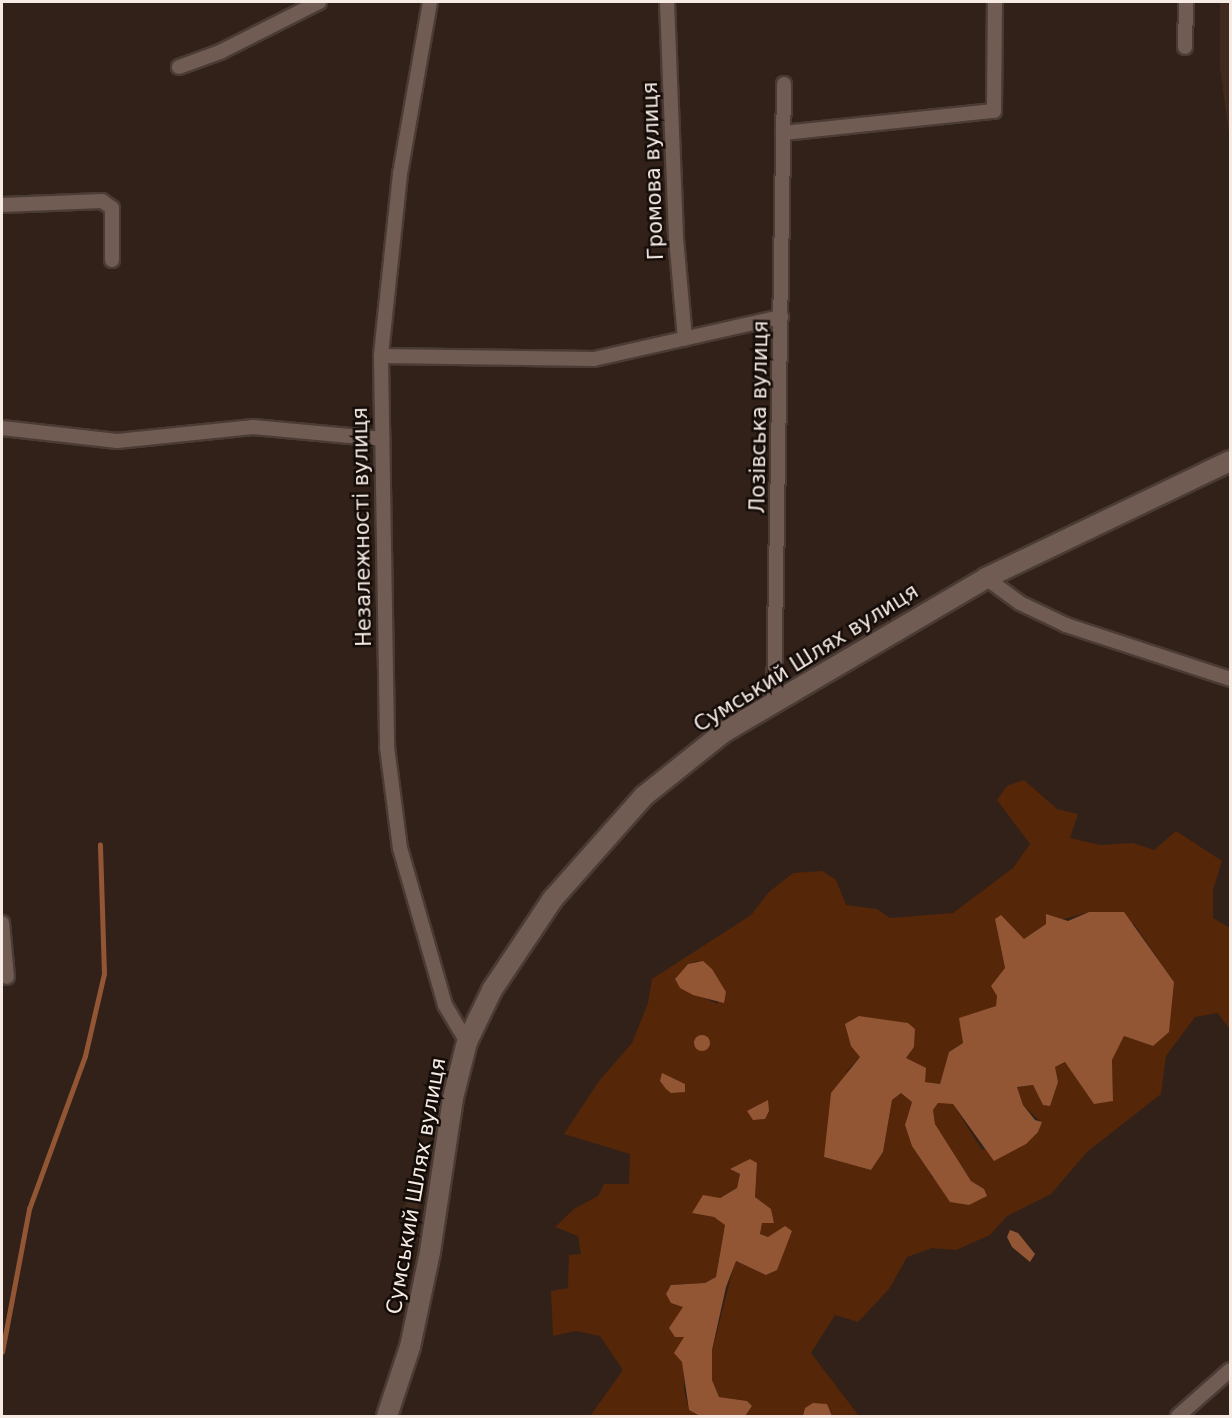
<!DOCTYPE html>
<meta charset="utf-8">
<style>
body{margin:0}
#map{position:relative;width:1232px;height:1418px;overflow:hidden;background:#322118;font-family:"DejaVu Sans",sans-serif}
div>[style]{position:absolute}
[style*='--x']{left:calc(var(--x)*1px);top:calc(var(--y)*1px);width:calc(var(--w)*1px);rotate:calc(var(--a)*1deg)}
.built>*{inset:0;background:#40291d}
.green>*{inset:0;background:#552608}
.water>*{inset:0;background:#935635}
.round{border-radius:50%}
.stream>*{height:4.5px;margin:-2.25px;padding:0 2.25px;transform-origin:2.25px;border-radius:2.25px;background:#935635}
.roads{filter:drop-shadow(2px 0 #4a3b35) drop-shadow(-2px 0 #4a3b35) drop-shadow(0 2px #4a3b35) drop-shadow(0 -2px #4a3b35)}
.street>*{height:14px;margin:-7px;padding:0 7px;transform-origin:7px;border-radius:7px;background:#705c52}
.secondary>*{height:20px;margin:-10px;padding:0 10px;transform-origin:10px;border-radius:10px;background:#705c52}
span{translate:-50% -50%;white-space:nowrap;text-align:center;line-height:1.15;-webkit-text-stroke:5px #140c08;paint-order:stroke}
.street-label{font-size:21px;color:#f6eae4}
.frame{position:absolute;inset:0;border:3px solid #f6eae4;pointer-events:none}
</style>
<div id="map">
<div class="built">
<i style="clip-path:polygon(1220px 2px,1230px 2px,1230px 142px,1220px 68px)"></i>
<i style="clip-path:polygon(415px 1183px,422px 1184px,414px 1235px,406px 1234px,409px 1214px,401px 1213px)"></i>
</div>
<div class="green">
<i style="clip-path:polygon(evenodd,1024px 780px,1057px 809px,1078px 814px,1070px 838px,1100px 845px,1133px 843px,1154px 850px,1176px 831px,1222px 861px,1213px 890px,1213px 918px,1230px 928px,1230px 1030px,1218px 1013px,1195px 1017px,1166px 1056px,1161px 1094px,1087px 1152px,1051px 1194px,1007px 1216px,990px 1235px,956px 1250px,932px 1248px,907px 1257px,889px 1289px,858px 1322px,835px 1315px,811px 1353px,859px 1416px,832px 1416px,831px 1411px,805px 1408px,803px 1416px,745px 1416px,752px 1406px,747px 1401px,719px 1397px,712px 1380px,712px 1351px,735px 1261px,767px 1275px,777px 1269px,792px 1231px,768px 1237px,760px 1234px,762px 1223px,774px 1223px,771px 1209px,755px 1197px,757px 1164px,731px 1170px,740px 1174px,737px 1188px,692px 1213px,714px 1217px,725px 1225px,716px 1277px,705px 1283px,671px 1285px,683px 1307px,678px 1319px,680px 1335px,684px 1336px,684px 1390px,689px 1410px,700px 1416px,590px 1416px,623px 1370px,600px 1336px,576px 1331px,553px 1336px,551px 1291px,568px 1288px,569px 1255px,581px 1254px,578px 1236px,555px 1227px,574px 1209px,598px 1196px,604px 1184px,629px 1184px,630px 1154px,564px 1134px,599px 1081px,632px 1043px,648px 1003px,652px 979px,751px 915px,769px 892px,793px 873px,822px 871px,836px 880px,846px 905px,877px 909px,890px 918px,953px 913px,1013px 868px,1030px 844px,997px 800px,1007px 786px,1024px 780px,1089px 912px,1134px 924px,1174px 982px,1153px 1046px,1124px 1036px,1112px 1060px,1113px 1101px,1094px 1103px,1066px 1062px,1055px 1067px,1043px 1105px,1033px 1085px,1017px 1087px,1023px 1105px,1041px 1122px,1038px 1132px,982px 1150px,953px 1104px,938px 1103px,933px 1110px,935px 1124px,971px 1181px,984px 1189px,932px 1177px,905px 1125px,912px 1102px,901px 1093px,892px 1100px,883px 1152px,871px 1170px,824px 1157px,847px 1071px,860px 1057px,859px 1016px,907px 1023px,915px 1029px,914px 1047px,906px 1058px,916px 1066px,924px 1082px,940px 1084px,949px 1052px,963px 1043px,960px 1018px,996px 1006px,997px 996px,991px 986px,1005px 969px,995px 919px,1024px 939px,1046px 924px,1089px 912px,1024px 780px,697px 961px,712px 969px,718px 1004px,680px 988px,675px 979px,688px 964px,697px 961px)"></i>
</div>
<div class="water">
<i style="clip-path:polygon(1089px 912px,1124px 912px,1174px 982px,1169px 1032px,1153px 1046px,1124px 1036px,1112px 1060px,1113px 1101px,1094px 1104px,1065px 1062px,1055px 1067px,1058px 1082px,1050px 1106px,1043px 1105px,1033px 1085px,1017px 1087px,1023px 1105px,1035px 1120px,1042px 1122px,1038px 1132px,1026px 1144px,994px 1161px,953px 1104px,938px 1103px,933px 1110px,935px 1124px,971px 1181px,984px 1189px,987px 1196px,969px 1205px,950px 1202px,912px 1146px,905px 1125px,912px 1102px,901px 1093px,892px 1100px,883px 1152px,871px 1170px,824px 1157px,831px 1093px,860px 1057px,851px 1046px,845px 1024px,859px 1016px,908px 1023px,915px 1029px,914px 1047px,906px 1058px,926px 1068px,925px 1082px,940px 1084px,949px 1052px,963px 1043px,959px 1018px,996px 1006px,997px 996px,991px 986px,1005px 968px,995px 919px,1001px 915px,1024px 939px,1046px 924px,1046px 914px,1068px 921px)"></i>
<i style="clip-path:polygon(703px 961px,712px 969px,726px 992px,724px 1003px,693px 995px,680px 988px,675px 979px,688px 964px)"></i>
<i class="round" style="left:694px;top:1035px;width:16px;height:16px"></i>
<i style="clip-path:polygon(662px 1073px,685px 1084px,685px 1092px,671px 1093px,666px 1089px,660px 1081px)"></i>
<i style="clip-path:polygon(768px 1100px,769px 1111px,765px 1119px,753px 1120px,747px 1111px)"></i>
<i style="clip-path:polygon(750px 1159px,757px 1163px,755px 1197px,771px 1209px,774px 1223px,762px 1223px,760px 1234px,768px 1237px,785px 1226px,792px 1231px,777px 1270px,766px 1275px,736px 1261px,726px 1287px,712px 1350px,712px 1380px,719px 1397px,747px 1401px,752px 1406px,745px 1416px,700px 1416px,689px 1410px,682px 1362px,674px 1353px,684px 1337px,675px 1337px,669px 1328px,683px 1307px,671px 1303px,666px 1294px,671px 1285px,705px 1283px,716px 1277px,725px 1225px,714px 1217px,692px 1213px,703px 1195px,720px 1198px,737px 1188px,740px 1174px,730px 1169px)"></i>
<i style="clip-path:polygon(1010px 1230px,1018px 1233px,1035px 1254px,1030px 1262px,1012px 1247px,1007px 1237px)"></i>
<i style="clip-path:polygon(813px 1403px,827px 1404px,832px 1416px,803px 1416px,805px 1408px)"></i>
</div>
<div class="stream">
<i style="--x:2;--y:1352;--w:146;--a:-79.3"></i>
<i style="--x:29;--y:1209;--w:163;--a:-69.9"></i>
<i style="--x:85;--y:1056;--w:84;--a:-77"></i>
<i style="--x:104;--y:974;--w:129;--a:-91.8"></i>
</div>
<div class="roads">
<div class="street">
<i style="--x:430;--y:2;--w:175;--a:99.9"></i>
<i style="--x:400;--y:174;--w:183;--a:96"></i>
<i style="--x:381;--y:356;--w:391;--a:89.1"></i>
<i style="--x:387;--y:747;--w:102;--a:82.7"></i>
<i style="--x:400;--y:848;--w:163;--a:74"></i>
<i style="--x:445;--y:1005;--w:43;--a:59.3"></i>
<i style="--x:667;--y:2;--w:236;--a:87.8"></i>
<i style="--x:676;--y:238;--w:101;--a:84.9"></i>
<i style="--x:1185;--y:47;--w:45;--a:-88.7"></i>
<i style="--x:179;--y:67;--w:44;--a:-20.1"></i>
<i style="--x:220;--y:52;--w:111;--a:-26.8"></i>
<i style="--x:783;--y:133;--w:212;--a:-6"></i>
<i style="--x:994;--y:111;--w:109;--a:-89.5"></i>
<i style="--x:2;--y:205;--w:100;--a:-2.3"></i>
<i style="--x:102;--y:201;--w:12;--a:35"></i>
<i style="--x:112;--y:208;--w:52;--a:90"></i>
<i style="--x:381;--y:356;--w:213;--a:0.8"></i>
<i style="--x:594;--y:359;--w:192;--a:-12.7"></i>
<i style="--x:2;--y:428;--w:116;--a:6.4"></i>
<i style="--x:117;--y:441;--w:137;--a:-5.9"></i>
<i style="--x:253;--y:427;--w:130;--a:5.3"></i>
<i style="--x:986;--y:578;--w:42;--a:36.3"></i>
<i style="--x:1020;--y:603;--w:51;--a:25.6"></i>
<i style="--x:1066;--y:625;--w:173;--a:18.2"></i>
<i style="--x:774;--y:701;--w:617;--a:-89.07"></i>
<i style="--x:2;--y:923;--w:54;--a:84.7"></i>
<i style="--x:1178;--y:1416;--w:69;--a:-41.5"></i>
</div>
<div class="secondary">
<i style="--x:387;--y:1416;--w:73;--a:-71.6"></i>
<i style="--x:410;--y:1347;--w:97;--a:-78.1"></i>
<i style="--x:430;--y:1252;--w:156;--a:-81.5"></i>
<i style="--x:453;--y:1098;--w:58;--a:-76"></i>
<i style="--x:467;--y:1042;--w:58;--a:-64.3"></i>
<i style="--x:492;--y:990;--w:108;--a:-56.3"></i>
<i style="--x:552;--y:900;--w:139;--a:-48.5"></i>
<i style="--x:644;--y:796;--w:102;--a:-38.7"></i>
<i style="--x:724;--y:732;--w:304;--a:-30.4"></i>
<i style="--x:986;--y:578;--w:271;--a:-25.6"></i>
</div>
</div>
<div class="street-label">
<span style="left:653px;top:171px;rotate:-92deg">Громова вулиця</span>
<span style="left:759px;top:417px;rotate:-89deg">Лозівська вулиця</span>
<span style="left:362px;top:527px;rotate:-91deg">Незалежності вулиця</span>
<span style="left:806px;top:658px;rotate:-32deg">Сумський Шлях вулиця</span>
<span style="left:416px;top:1186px;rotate:-80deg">Сумський Шлях вулиця</span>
</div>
<div class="frame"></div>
</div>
